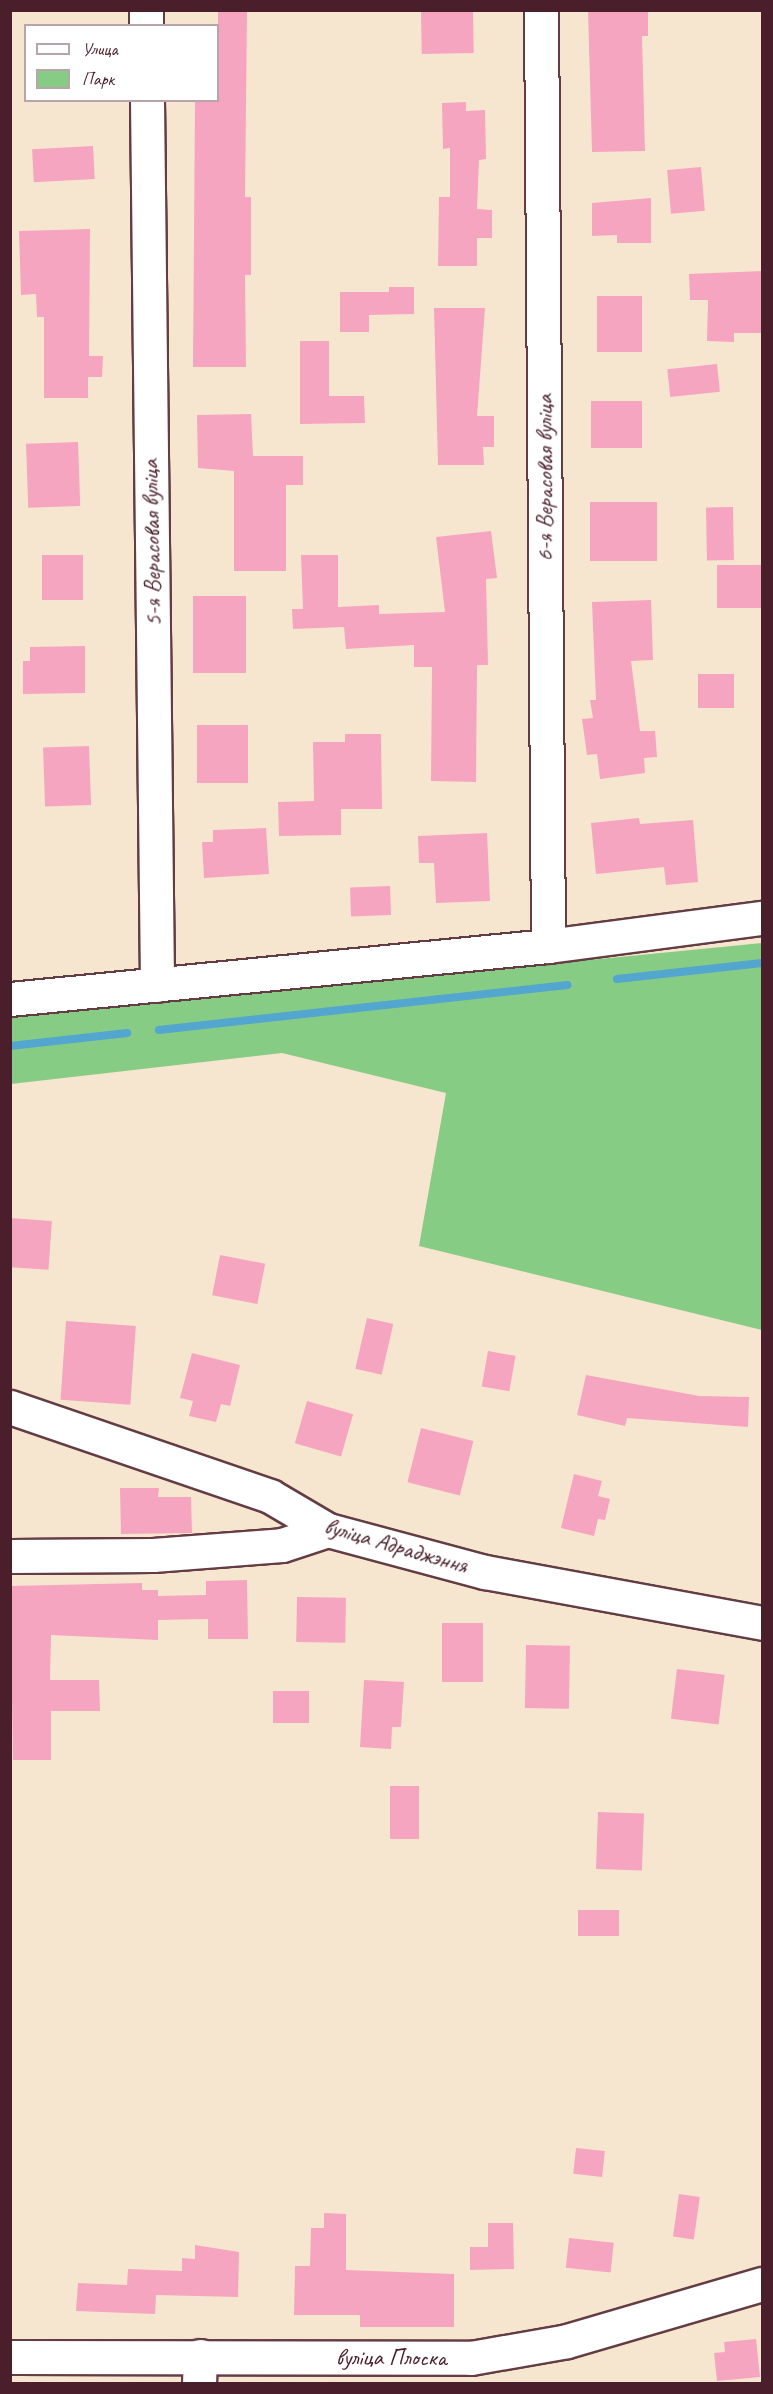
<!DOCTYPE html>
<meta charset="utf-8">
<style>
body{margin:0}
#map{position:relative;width:773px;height:2394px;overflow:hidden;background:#f6e6d0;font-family:Caveat,sans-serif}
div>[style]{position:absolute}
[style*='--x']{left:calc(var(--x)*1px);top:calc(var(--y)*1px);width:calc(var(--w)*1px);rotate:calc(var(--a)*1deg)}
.green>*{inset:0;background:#87cc85}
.stream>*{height:8px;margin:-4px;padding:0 4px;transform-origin:4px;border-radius:4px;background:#53a6ce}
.building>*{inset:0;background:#f6a5c0;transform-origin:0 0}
.roads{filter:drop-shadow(2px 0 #643d44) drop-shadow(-2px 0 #643d44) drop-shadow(0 2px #643d44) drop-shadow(0 -2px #643d44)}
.minor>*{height:33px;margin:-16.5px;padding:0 16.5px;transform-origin:16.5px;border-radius:16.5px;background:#fff}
span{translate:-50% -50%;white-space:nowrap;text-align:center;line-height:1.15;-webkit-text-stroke:4.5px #fff;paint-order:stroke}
.street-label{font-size:24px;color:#4a1f2b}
.frame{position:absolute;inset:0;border:12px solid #4a1f2b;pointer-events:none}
.legend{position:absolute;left:24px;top:24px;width:195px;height:78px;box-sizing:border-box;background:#fff;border:2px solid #b7a5aa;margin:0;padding:8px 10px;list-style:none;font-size:18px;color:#4a1f2b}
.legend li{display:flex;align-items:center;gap:12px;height:30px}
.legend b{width:30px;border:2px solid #b7a5aa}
</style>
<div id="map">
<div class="green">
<i style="clip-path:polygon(762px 943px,762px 1330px,419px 1246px,446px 1093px,282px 1053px,11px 1084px,11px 1017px)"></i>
</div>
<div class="stream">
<i style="--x:617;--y:979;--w:146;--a:-6.3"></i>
<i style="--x:159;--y:1030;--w:411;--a:-6.3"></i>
<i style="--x:10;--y:1046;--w:118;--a:-6.3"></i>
</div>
<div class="building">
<i style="clip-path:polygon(218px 10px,247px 10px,245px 197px,251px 197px,251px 275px,245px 275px,246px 367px,193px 367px,195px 100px,218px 100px)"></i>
<i style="clip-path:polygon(588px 10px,648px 10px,648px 36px,642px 36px,645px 151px,592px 152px)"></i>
<i style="left:473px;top:11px;width:42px;height:52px;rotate:89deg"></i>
<i style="clip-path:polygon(466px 102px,466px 111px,485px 110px,486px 159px,479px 160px,477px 209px,492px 210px,492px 238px,477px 238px,477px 266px,438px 266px,439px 197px,450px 197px,450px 148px,443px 149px,442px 103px)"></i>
<i style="left:93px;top:146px;width:33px;height:61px;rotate:87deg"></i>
<i style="left:701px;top:167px;width:44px;height:34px;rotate:85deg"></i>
<i style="clip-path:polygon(651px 198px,651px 243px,617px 243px,617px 235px,592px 236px,592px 203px)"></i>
<i style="clip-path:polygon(90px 229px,89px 356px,103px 356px,102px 377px,88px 377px,88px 398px,44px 398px,44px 317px,37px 317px,36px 294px,21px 295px,19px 231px)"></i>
<i style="clip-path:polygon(762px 271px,762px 333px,734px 333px,734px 342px,707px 341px,708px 300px,690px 300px,689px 274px)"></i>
<i style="clip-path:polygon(389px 287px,414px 287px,414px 314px,369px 315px,369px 332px,340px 332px,340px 292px,389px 292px)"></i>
<i style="left:597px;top:296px;width:45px;height:56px"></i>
<i style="clip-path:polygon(434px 308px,485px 308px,477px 416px,494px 416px,494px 447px,483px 447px,484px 465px,438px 465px)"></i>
<i style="clip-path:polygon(300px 341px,329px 341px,329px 396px,364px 396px,365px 423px,300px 424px)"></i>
<i style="left:717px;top:364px;width:28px;height:50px;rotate:84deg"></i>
<i style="left:642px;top:401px;width:47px;height:51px;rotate:90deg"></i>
<i style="clip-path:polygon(251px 414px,253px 456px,303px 456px,303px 485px,286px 485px,286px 571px,234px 571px,234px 471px,198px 468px,197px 415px)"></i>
<i style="left:78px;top:442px;width:64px;height:52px;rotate:88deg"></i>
<i style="left:590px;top:502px;width:67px;height:59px"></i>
<i style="left:733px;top:507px;width:53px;height:27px;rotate:89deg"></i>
<i style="clip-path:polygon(491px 531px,497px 578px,486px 579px,488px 665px,477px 665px,476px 782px,431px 781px,432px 667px,414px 667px,414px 645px,346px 649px,344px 627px,293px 629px,292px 609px,303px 609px,301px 555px,338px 555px,338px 607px,379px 605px,379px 614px,445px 612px,436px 537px)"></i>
<i style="left:42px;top:555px;width:41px;height:45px"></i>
<i style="left:762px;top:565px;width:43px;height:45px;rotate:90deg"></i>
<i style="left:193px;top:596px;width:53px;height:77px"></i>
<i style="clip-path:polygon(651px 600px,653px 660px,631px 661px,640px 731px,655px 731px,657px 757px,644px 758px,645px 773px,600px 779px,597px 754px,587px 755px,582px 719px,593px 718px,590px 700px,596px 700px,592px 602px)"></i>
<i style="clip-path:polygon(85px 646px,85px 693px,23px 694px,23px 661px,30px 661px,30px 647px)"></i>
<i style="left:698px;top:674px;width:36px;height:34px"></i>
<i style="left:197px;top:725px;width:51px;height:58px"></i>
<i style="clip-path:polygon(345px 734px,381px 734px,382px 809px,341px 809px,341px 835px,279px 836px,278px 802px,314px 801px,313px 742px,345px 742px)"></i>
<i style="left:89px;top:746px;width:59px;height:46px;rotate:88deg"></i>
<i style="clip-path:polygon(639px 818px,640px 824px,693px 820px,698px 882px,666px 885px,664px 867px,596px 874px,591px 823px)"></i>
<i style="clip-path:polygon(266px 828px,269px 874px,204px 878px,202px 842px,213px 842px,213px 830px)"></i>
<i style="clip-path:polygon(487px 833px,490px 901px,436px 903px,434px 863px,419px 863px,418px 836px)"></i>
<i style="left:390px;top:886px;width:29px;height:40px;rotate:88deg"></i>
<i style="left:10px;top:1218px;width:42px;height:49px;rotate:4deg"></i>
<i style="left:220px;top:1255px;width:46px;height:41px;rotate:11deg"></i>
<i style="left:367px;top:1318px;width:27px;height:52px;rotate:13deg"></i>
<i style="left:66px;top:1321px;width:70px;height:79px;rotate:4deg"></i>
<i style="left:488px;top:1351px;width:28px;height:36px;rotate:10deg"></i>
<i style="clip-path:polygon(192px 1353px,240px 1365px,230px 1406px,221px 1404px,216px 1422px,189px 1416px,193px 1401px,180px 1398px)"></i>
<i style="clip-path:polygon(586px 1375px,699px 1396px,749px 1397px,748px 1427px,627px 1418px,625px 1426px,577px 1415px)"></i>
<i style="left:307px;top:1401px;width:48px;height:44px;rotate:16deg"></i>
<i style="left:421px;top:1428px;width:54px;height:56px;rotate:14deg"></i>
<i style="clip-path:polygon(574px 1474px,602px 1481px,598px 1496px,610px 1499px,605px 1520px,598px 1519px,594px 1536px,561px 1528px)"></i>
<i style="clip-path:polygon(120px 1488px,159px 1488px,158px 1497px,191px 1497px,192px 1533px,121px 1534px)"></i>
<i style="clip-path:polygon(247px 1580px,248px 1639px,208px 1639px,208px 1619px,158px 1620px,158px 1640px,51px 1635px,50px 1680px,99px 1680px,100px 1711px,51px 1711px,51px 1760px,13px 1760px,10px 1586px,142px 1583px,142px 1590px,158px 1590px,158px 1596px,206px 1595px,206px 1581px)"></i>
<i style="left:297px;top:1597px;width:49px;height:45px;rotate:1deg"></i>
<i style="left:442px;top:1623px;width:41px;height:59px"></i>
<i style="left:526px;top:1645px;width:44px;height:63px;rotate:1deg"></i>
<i style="left:677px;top:1669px;width:48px;height:50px;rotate:7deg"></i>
<i style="clip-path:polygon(364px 1680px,404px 1682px,401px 1727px,392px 1727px,391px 1749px,360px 1747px)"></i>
<i style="left:273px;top:1691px;width:36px;height:32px"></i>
<i style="left:390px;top:1786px;width:29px;height:53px"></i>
<i style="left:598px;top:1812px;width:46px;height:57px;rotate:2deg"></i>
<i style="left:578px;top:1910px;width:41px;height:26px"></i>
<i style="left:576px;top:2148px;width:29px;height:26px;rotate:6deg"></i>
<i style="left:679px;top:2194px;width:21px;height:43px;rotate:8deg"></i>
<i style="clip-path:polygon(324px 2213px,346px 2214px,346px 2270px,454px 2274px,454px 2327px,360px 2327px,360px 2315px,294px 2315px,295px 2266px,310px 2266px,311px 2228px,324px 2228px)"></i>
<i style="clip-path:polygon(488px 2223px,513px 2223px,514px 2269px,470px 2270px,470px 2247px,488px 2247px)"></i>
<i style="left:569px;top:2238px;width:45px;height:30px;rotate:6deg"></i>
<i style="clip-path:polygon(195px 2245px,239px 2252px,238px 2297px,156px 2295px,155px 2314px,76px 2311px,78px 2283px,127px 2285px,128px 2269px,182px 2271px,182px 2258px,195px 2259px)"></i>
<i style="clip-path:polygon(756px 2339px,760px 2377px,717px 2381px,714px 2353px,725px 2352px,724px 2342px)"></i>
</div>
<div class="roads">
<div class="minor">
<i style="--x:146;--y:10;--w:16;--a:90"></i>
<i style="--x:541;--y:10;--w:936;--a:89.57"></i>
<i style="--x:147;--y:100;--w:885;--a:89.35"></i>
<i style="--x:10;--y:999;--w:541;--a:-5.63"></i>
<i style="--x:548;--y:946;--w:216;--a:-7.5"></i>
<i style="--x:10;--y:1407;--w:275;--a:18.9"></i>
<i style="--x:270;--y:1496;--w:67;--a:30.4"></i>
<i style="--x:328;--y:1530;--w:163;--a:15"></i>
<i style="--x:485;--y:1572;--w:282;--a:10.4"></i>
<i style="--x:10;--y:1556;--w:143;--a:-0.4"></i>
<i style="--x:153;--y:1555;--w:129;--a:-4.4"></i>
<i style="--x:282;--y:1545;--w:48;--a:-18.1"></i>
<i style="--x:10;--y:2357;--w:461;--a:0.1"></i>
<i style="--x:471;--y:2358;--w:97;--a:-10"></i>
<i style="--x:567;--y:2341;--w:203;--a:-16.3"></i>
<i style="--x:199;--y:2384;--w:28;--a:-88"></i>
</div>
</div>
<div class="street-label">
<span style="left:545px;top:478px;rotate:-90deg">6-я Верасовая вуліца</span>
<span style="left:152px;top:543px;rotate:-91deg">5-я Верасовая вуліца</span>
<span style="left:396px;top:1546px;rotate:16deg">вуліца Адраджэння</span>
<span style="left:391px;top:2358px">вуліца Плоска</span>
</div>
<div class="frame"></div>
<ul class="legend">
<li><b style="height:8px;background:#fff"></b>Улица</li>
<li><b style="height:16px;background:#87cc85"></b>Парк</li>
</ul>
</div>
